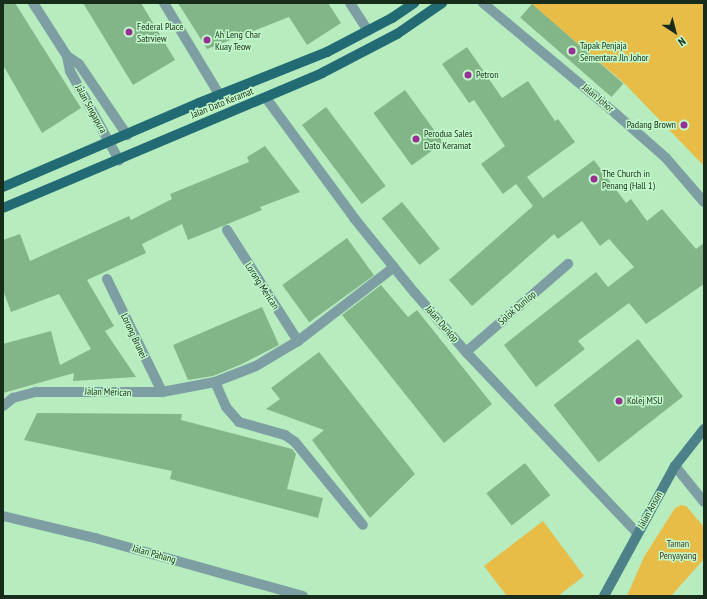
<!DOCTYPE html>
<style>
body{margin:0}
#map{position:relative;width:707px;height:599px;overflow:hidden;background:#b7ecbe;font-family:"PT Sans Narrow",sans-serif}
div>[style]{position:absolute}
[style*='--x']{left:calc(var(--x)*1px);top:calc(var(--y)*1px);width:calc(var(--w)*1px);rotate:calc(var(--a)*1deg)}
.green>*{inset:0;background:#e7bc47}
.building>*{inset:0;background:#82b689;transform-origin:0 0}
.street>*{height:10px;margin:-5px;padding:0 5px;transform-origin:5px;border-radius:5px;background:#7d9fa4}
.secondary>*{height:10px;margin:-5px;padding:0 5px;transform-origin:5px;border-radius:5px;background:#4d8189}
.primary>*{height:10px;margin:-5px;padding:0 5px;transform-origin:5px;border-radius:5px;background:#226b75}
.dots>*{width:11px;height:11px;translate:-50% -50%;box-sizing:border-box;border:2px solid #c4facb;border-radius:50%}
span{translate:-50% -50%;white-space:nowrap;text-align:center;line-height:1.15;-webkit-text-stroke:3px #c4facb;paint-order:stroke}
.poi-label{font-size:10px;color:#172c1a}
.left{translate:0 -50%;text-align:left}
.right{translate:-100% -50%;text-align:right}
.street-label{font-size:10px;color:#172c1a}
.park-label{font-size:10px;color:#413720}
.frame{position:absolute;inset:0;border:4px solid #172c1a;pointer-events:none}
.north{position:absolute;left:655px;top:12px;width:40px;height:40px;-webkit-text-stroke:3px #c4facb;paint-order:stroke;rotate:144deg;font-size:11px;font-weight:700;line-height:16px;text-align:center;color:#172c1a}
.north::after{content:'';display:block;margin:auto;width:14px;height:18px;background:#172c1a;clip-path:polygon(50% 0,100% 100%,50% 72%,0 100%)}
</style>
<div id="map">
<div class="green">
<i style="clip-path:polygon(530px 3px,704px 3px,704px 166px,624px 83px)"></i>
<i style="clip-path:polygon(681px 505px,686px 506px,704px 527px,704px 559px,671px 596px,627px 596px,644px 557px,675px 508px)"></i>
<i style="clip-path:polygon(543px 521px,584px 576px,558px 596px,507px 596px,484px 566px)"></i>
</div>
<div class="building">
<i style="clip-path:polygon(3px 3px,15px 3px,81px 108px,42px 133px,3px 65px)"></i>
<i style="clip-path:polygon(83px 3px,141px 3px,175px 60px,133px 85px)"></i>
<i style="clip-path:polygon(178px 3px,328px 3px,341px 23px,307px 45px,289px 17px,207px 49px)"></i>
<i style="left:532px;top:4px;width:121px;height:18px;rotate:41deg"></i>
<i style="clip-path:polygon(467px 47px,502px 98px,528px 81px,555px 121px,558px 119px,575px 142px,527px 177px,543px 198px,594px 160px,626px 203px,631px 199px,647px 221px,662px 209px,696px 249px,704px 243px,704px 284px,646px 324px,629px 303px,578px 341px,585px 349px,536px 387px,504px 345px,596px 272px,608px 287px,634px 267px,609px 239px,600px 246px,582px 221px,558px 239px,554px 234px,472px 306px,449px 280px,533px 206px,516px 184px,503px 194px,481px 164px,505px 146px,474px 100px,469px 103px,442px 64px)"></i>
<i style="left:405px;top:90px;width:65px;height:39px;rotate:54deg"></i>
<i style="left:326px;top:107px;width:99px;height:30px;rotate:53deg"></i>
<i style="clip-path:polygon(265px 146px,300px 192px,260px 207px,262px 210px,188px 240px,182px 224px,142px 244px,146px 253px,87px 280px,114px 326px,105px 331px,136px 377px,73px 381px,74px 373px,3px 393px,3px 344px,51px 331px,60px 365px,91px 349px,59px 294px,11px 312px,3px 290px,3px 240px,20px 234px,30px 261px,129px 216px,131px 220px,172px 199px,170px 194px,249px 162px,247px 157px)"></i>
<i style="left:402px;top:202px;width:60px;height:26px;rotate:51deg"></i>
<i style="left:347px;top:238px;width:46px;height:80px;rotate:54deg"></i>
<i style="clip-path:polygon(381px 285px,408px 317px,417px 310px,492px 404px,444px 443px,342px 315px)"></i>
<i style="clip-path:polygon(262px 307px,279px 345px,242px 364px,213px 376px,188px 380px,173px 345px)"></i>
<i style="left:638px;top:339px;width:73px;height:107px;rotate:52deg"></i>
<i style="clip-path:polygon(319px 352px,415px 474px,370px 518px,312px 440px,324px 430px,266px 409px,280px 399px,271px 388px)"></i>
<i style="clip-path:polygon(37px 413px,182px 414px,181px 420px,292px 449px,296px 454px,287px 489px,323px 498px,318px 518px,170px 479px,172px 471px,24px 440px)"></i>
<i style="left:525px;top:463px;width:41px;height:49px;rotate:52deg"></i>
</div>
<div class="street">
<i style="--x:33;--y:3;--w:63;--a:57.3"></i>
<i style="--x:67;--y:56;--w:15;--a:79"></i>
<i style="--x:70;--y:71;--w:102;--a:61.2"></i>
<i style="--x:164;--y:3;--w:106;--a:58.9"></i>
<i style="--x:350;--y:3;--w:33;--a:57"></i>
<i style="--x:483;--y:3;--w:173;--a:39.8"></i>
<i style="--x:616;--y:114;--w:67;--a:41.3"></i>
<i style="--x:666;--y:158;--w:58;--a:49.2"></i>
<i style="--x:67;--y:56;--w:14;--a:34"></i>
<i style="--x:79;--y:64;--w:86;--a:55.9"></i>
<i style="--x:266;--y:98;--w:149;--a:53.7"></i>
<i style="--x:354;--y:218;--w:95;--a:51"></i>
<i style="--x:414;--y:292;--w:79;--a:49.1"></i>
<i style="--x:466;--y:352;--w:249;--a:46.6"></i>
<i style="--x:227;--y:230;--w:132;--a:57.4"></i>
<i style="--x:107;--y:279;--w:126;--a:64"></i>
<i style="--x:466;--y:352;--w:135;--a:-40.8"></i>
<i style="--x:215;--y:382;--w:27;--a:66"></i>
<i style="--x:226;--y:407;--w:20;--a:49"></i>
<i style="--x:239;--y:422;--w:48;--a:15.8"></i>
<i style="--x:285;--y:435;--w:12;--a:35"></i>
<i style="--x:295;--y:442;--w:107;--a:50.7"></i>
<i style="--x:3;--y:406;--w:13;--a:-39"></i>
<i style="--x:13;--y:398;--w:24;--a:-15"></i>
<i style="--x:36;--y:392;--w:126;--a:0"></i>
<i style="--x:162;--y:392;--w:54;--a:-10.7"></i>
<i style="--x:215;--y:382;--w:44;--a:-21.3"></i>
<i style="--x:256;--y:366;--w:49;--a:-30.8"></i>
<i style="--x:298;--y:341;--w:121;--a:-37.6"></i>
<i style="--x:675;--y:466;--w:46;--a:51.1"></i>
<i style="--x:3;--y:516;--w:95;--a:13.4"></i>
<i style="--x:95;--y:538;--w:216;--a:15.6"></i>
</div>
<div class="secondary">
<i style="--x:604;--y:596;--w:148;--a:-61.4"></i>
<i style="--x:675;--y:466;--w:47;--a:-51.9"></i>
</div>
<div class="primary">
<i style="--x:3;--y:187;--w:213;--a:-23.2"></i>
<i style="--x:199;--y:103;--w:138;--a:-21.7"></i>
<i style="--x:327;--y:52;--w:73;--a:-27.6"></i>
<i style="--x:392;--y:18;--w:27;--a:-34"></i>
<i style="--x:3;--y:208;--w:346;--a:-22.9"></i>
<i style="--x:322;--y:73;--w:85;--a:-27.5"></i>
<i style="--x:397;--y:34;--w:55;--a:-34.6"></i>
</div>
<div class="dots">
<i style="left:129px;top:32px;background:#963095"></i>
<i style="left:207px;top:40px;background:#963095"></i>
<i style="left:572px;top:51px;background:#963095"></i>
<i style="left:468px;top:75px;background:#963095"></i>
<i style="left:684px;top:125px;background:#963095"></i>
<i style="left:416px;top:139px;background:#963095"></i>
<i style="left:594px;top:179px;background:#963095"></i>
<i style="left:619px;top:401px;background:#963095"></i>
</div>
<div class="poi-label">
<span class="left" style="left:137px;top:32px">Federal Place<br>Satrview</span>
<span class="left" style="left:215px;top:40px">Ah Leng Char<br>Kuay Teow</span>
<span class="left" style="left:580px;top:51px">Tapak Penjaja<br>Sementara Jln Johor</span>
<span class="left" style="left:476px;top:75px">Petron</span>
<span class="right" style="left:676px;top:125px">Padang Brown</span>
<span class="left" style="left:424px;top:139px">Perodua Sales<br>Dato Keramat</span>
<span class="left" style="left:602px;top:179px">The Church in<br>Penang (Hall 1)</span>
<span class="left" style="left:627px;top:401px">Kolej MSU</span>
</div>
<div class="street-label">
<span style="left:598px;top:98px;rotate:40deg">Jalan Johor</span>
<span style="left:222px;top:103px;rotate:-22deg">Jalan Dato Keramat</span>
<span style="left:91px;top:109px;rotate:61deg">Jalan Singapura</span>
<span style="left:262px;top:286px;rotate:57deg">Lorong Merican</span>
<span style="left:517px;top:308px;rotate:-41deg">Solok Dunlop</span>
<span style="left:442px;top:324px;rotate:49deg">Jalan Dunlop</span>
<span style="left:134px;top:336px;rotate:65deg">Lorong Brunei</span>
<span style="left:108px;top:392px;rotate:2deg">Jalan Merican</span>
<span style="left:650px;top:510px;rotate:-61deg">Jalan Anson</span>
<span style="left:154px;top:554px;rotate:16deg">Jalan Pahang</span>
</div>
<div class="park-label">
<span style="left:678px;top:549px">Taman<br>Penyayang</span>
</div>
<div class="frame"></div>
<div class="north">N</div>
</div>
